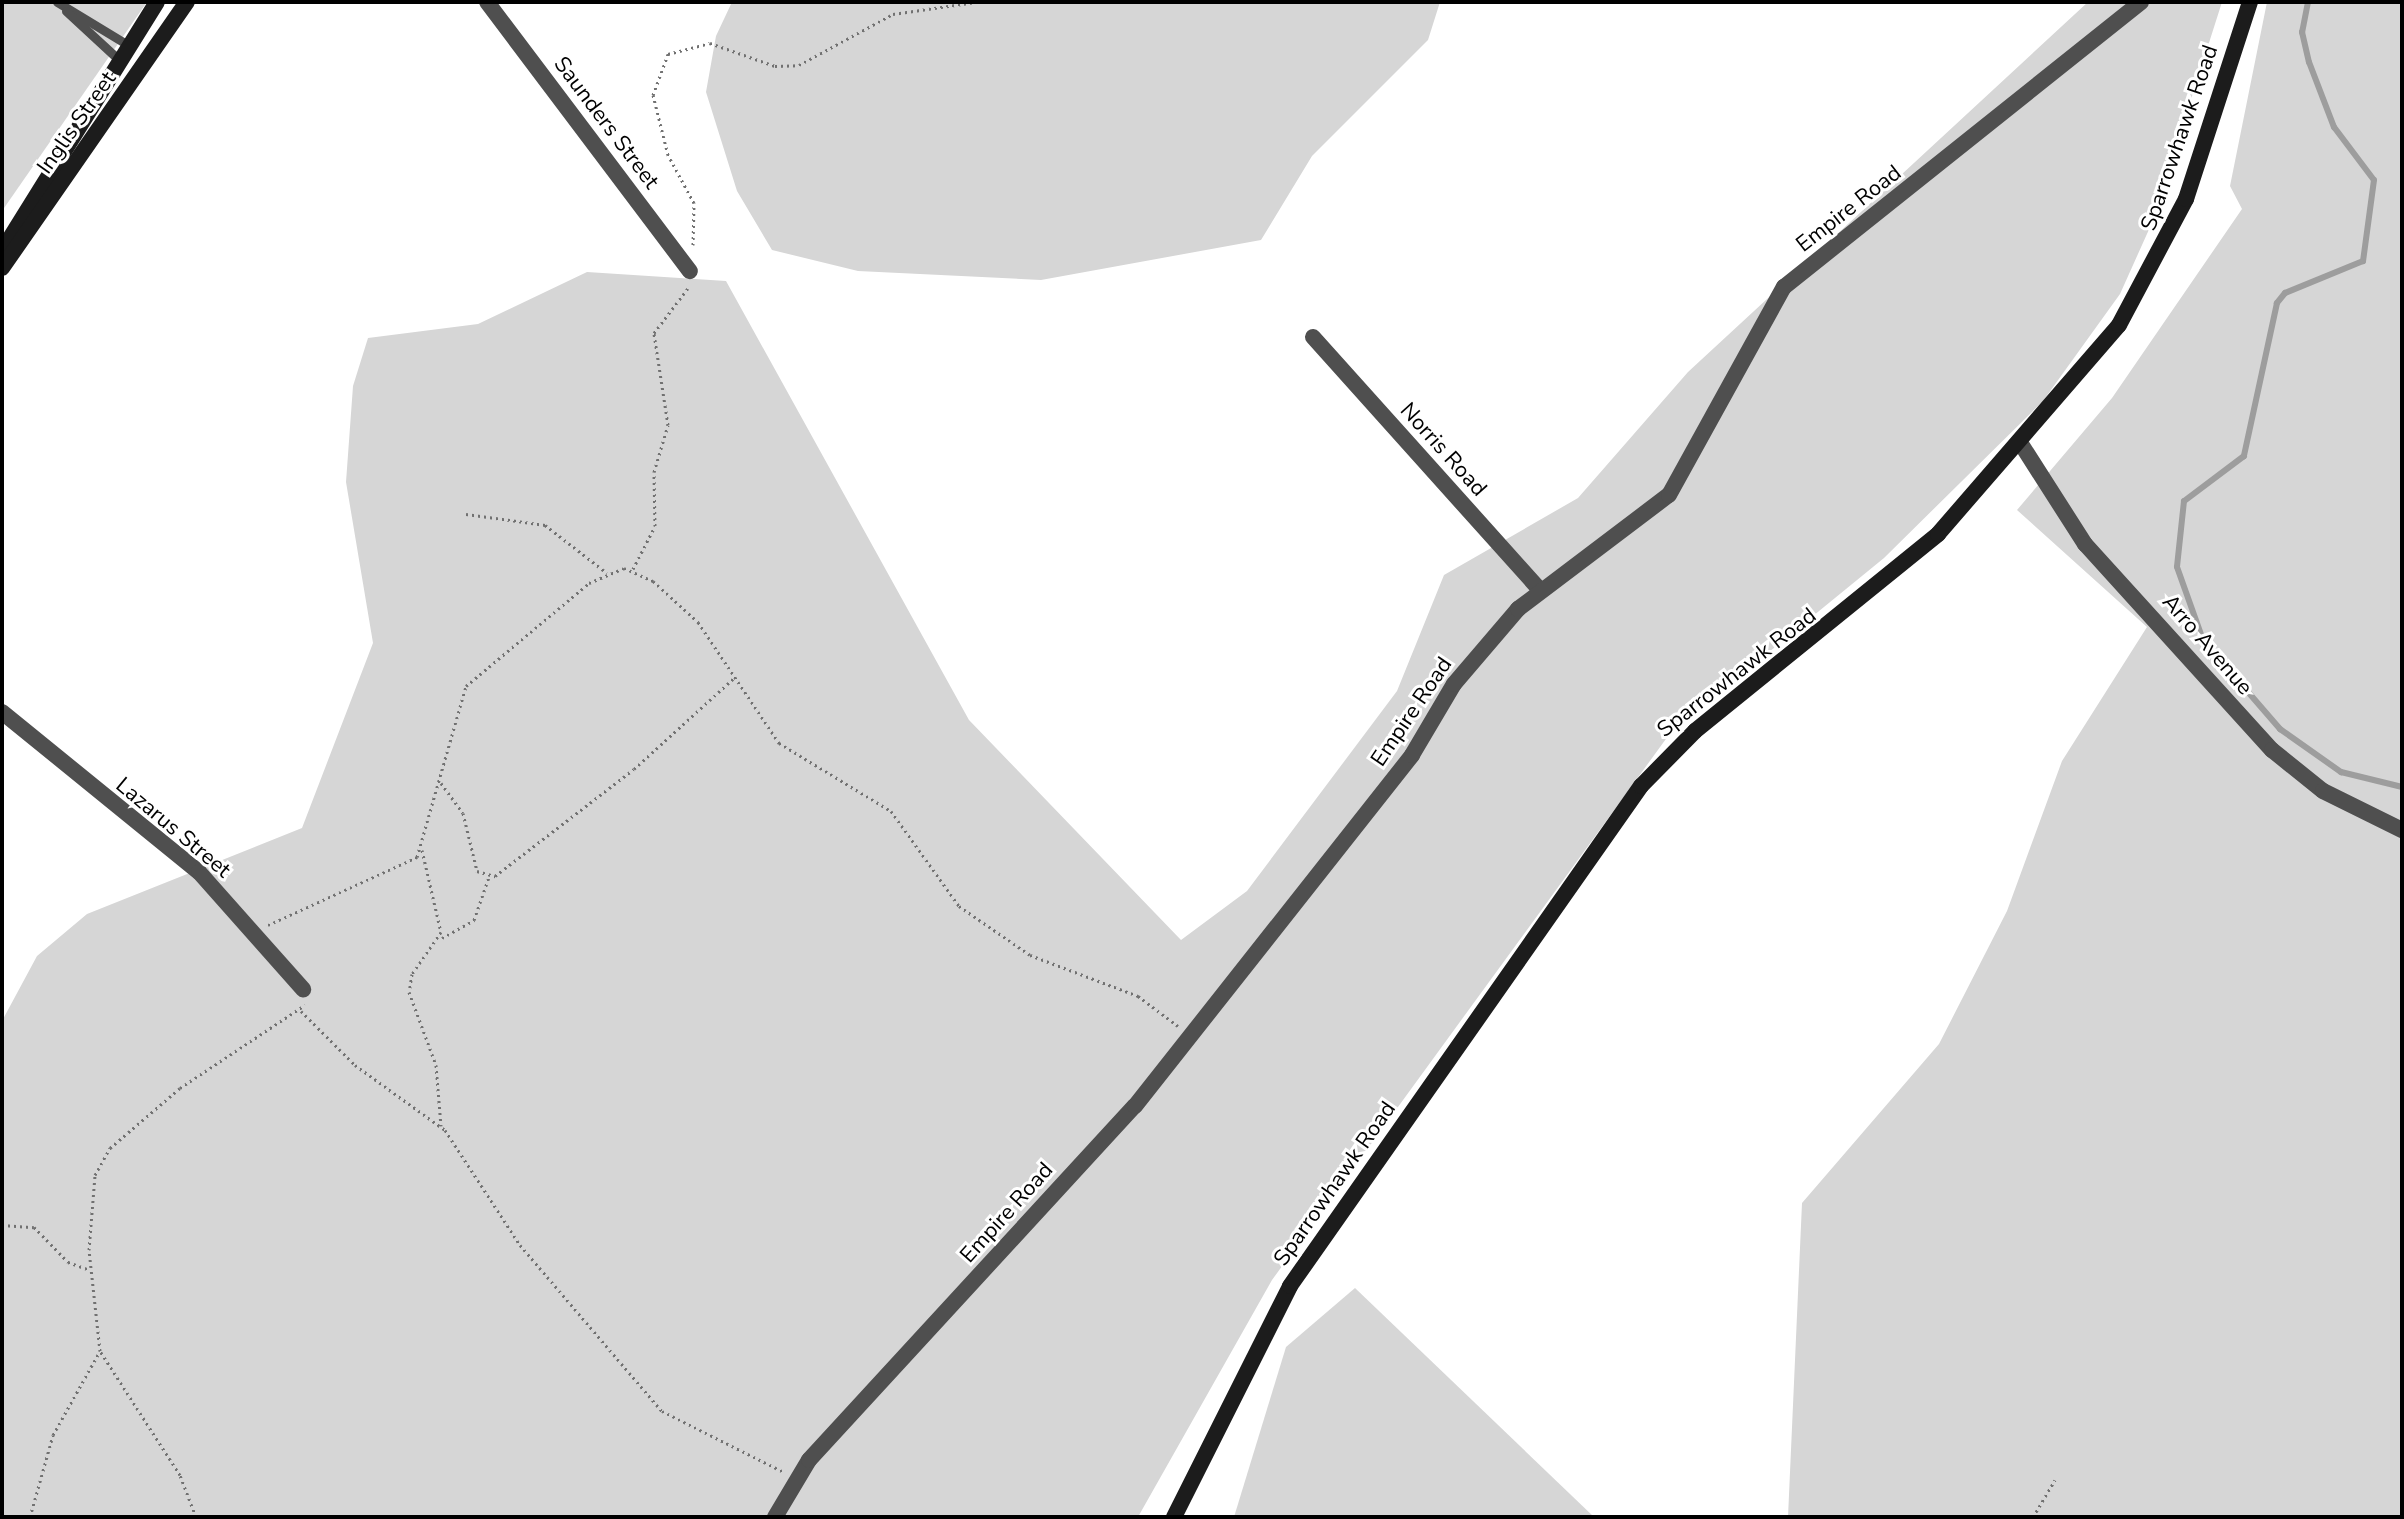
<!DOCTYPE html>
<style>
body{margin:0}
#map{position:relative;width:2404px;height:1519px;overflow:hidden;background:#fff;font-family:"Nunito Sans",sans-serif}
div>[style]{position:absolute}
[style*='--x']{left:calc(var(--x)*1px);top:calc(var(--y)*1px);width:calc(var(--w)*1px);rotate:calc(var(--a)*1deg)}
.green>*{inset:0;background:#d6d6d6}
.stream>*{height:6px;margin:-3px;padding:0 3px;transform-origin:3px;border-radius:3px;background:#9d9d9d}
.path>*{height:3px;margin-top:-1.5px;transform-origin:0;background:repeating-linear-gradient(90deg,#717171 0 2px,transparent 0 6px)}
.lane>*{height:9px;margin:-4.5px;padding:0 4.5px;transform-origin:4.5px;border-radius:4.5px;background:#4f4f4f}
.street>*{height:16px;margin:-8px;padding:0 8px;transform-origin:8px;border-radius:8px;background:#4f4f4f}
.secondary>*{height:16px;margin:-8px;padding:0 8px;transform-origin:8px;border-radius:8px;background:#1c1c1c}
span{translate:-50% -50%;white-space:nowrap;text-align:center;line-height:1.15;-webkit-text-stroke:6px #fff;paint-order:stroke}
.street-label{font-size:22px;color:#000}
.frame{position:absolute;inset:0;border:4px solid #000;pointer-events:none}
</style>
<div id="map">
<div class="green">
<i style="clip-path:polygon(2px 2px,147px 2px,2px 211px)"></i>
<i style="clip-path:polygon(732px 2px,1440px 2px,1428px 40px,1312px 156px,1261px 240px,1041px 280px,858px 271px,772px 250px,737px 191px,706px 92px,716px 36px)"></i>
<i style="clip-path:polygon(2088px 2px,2222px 2px,2151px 225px,2120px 294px,2043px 401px,1884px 558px,1671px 732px,1272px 1280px,1138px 1517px,2px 1517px,2px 1021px,37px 956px,87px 914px,302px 828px,373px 643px,346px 482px,353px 386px,368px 338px,478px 324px,587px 272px,726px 281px,969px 720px,1181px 940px,1247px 891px,1397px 691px,1444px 575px,1578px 498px,1688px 372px)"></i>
<i style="clip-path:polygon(2267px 2px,2402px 2px,2402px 1517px,1788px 1517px,1802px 1203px,1939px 1044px,2007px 911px,2062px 761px,2147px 627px,2017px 510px,2112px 398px,2242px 209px,2230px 186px)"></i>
<i style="clip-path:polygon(1355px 1288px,1594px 1517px,1234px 1517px,1286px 1347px)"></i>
</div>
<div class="stream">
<i style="--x:2308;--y:2;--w:31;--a:101"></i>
<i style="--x:2302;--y:32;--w:31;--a:77"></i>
<i style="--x:2309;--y:62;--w:70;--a:69"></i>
<i style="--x:2334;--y:127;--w:66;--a:53"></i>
<i style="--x:2374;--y:180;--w:82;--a:97.7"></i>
<i style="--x:2363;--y:261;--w:84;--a:157.7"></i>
<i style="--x:2285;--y:293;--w:13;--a:129"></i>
<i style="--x:2277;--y:303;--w:157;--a:102.2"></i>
<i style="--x:2244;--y:456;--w:75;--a:143.1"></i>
<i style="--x:2184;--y:501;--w:66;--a:96.1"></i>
<i style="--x:2177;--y:567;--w:77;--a:70.4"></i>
<i style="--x:2203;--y:640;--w:118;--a:49.1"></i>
<i style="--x:2280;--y:729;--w:75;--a:35.2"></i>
<i style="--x:2341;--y:772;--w:63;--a:13.8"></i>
</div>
<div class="path">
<i style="--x:693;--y:245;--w:42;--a:-88.6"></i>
<i style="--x:694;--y:203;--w:55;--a:-118.4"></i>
<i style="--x:668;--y:155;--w:62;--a:-104"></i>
<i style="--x:653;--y:95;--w:44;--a:-69.9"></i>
<i style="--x:668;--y:54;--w:43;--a:-14.7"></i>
<i style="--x:710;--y:43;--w:69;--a:19.5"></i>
<i style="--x:775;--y:66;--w:24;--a:-2"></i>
<i style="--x:799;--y:65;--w:107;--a:-28.5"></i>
<i style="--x:893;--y:14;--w:84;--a:-8.2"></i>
<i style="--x:466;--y:514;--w:80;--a:7.9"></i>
<i style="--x:545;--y:525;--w:78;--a:37.7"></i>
<i style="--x:633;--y:569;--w:48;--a:-62.9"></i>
<i style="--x:655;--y:526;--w:54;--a:-91.1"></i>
<i style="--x:654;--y:472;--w:49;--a:-73.4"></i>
<i style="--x:668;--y:425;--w:93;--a:-98.7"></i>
<i style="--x:654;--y:333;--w:56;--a:-52.9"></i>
<i style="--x:441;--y:783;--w:37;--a:54"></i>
<i style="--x:463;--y:813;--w:60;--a:76.4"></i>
<i style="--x:477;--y:871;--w:19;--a:16"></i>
<i style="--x:495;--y:876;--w:175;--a:-37.6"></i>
<i style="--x:634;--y:769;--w:135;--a:-42.3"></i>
<i style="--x:422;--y:850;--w:84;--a:77"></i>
<i style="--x:441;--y:932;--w:51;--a:124.6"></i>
<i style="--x:412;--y:974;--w:18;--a:99"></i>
<i style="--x:409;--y:992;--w:78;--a:69.7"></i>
<i style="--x:436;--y:1065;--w:61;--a:85.3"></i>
<i style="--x:268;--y:925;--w:164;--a:-24.5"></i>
<i style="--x:417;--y:857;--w:178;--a:-74"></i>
<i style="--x:466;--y:686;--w:160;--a:-39.9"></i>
<i style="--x:589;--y:583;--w:38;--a:-23"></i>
<i style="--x:624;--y:568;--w:32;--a:24"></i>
<i style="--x:653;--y:581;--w:61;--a:42.3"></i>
<i style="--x:698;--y:622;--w:146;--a:56.2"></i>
<i style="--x:779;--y:743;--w:131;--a:31.3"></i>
<i style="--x:891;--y:811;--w:117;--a:54.4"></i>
<i style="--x:959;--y:906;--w:86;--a:34.6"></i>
<i style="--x:1030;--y:955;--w:116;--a:20.8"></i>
<i style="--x:1138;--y:996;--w:50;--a:36.9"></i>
<i style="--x:442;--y:938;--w:37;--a:-29"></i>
<i style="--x:474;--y:920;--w:46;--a:-70.8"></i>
<i style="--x:301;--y:1011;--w:76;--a:45"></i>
<i style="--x:355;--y:1065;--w:111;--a:35.8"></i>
<i style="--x:445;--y:1130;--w:137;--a:56.9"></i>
<i style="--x:520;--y:1245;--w:218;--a:49.5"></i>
<i style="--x:662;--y:1411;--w:136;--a:26.6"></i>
<i style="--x:2;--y:1225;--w:32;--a:4"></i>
<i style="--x:34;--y:1227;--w:49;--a:45.8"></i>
<i style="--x:68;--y:1262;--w:23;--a:20"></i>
<i style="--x:30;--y:1517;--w:85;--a:-74.3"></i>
<i style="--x:53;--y:1435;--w:96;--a:-60.8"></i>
<i style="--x:196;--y:1517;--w:45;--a:-110.9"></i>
<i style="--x:180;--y:1475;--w:148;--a:-122.8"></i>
<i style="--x:100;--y:1351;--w:102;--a:-96.2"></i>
<i style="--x:89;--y:1250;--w:75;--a:-85.4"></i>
<i style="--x:95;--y:1175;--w:31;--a:-61"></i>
<i style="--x:110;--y:1148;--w:92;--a:-40.6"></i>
<i style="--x:180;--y:1088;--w:150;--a:-33.6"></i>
<i style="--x:2033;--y:1517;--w:43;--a:-59.3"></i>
</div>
<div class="lane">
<i style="--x:57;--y:2;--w:83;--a:31.2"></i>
<i style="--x:66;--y:11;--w:71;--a:42.7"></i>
</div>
<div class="street">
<i style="--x:487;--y:2;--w:337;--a:53"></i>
<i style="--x:1313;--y:337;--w:341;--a:48.1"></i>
<i style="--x:2021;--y:444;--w:119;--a:57.4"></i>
<i style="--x:2085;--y:544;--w:278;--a:47.8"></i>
<i style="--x:2272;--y:750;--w:65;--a:38.8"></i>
<i style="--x:2323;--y:791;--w:88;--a:26.3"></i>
<i style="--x:2;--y:712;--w:254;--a:39.1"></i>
<i style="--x:199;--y:872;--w:157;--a:48.4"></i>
<i style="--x:775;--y:1517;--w:66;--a:-59.2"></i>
<i style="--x:809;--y:1460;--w:481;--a:-47.4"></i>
<i style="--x:1135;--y:1106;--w:447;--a:-51.7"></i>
<i style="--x:1412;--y:755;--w:82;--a:-59.4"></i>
<i style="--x:1454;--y:684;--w:99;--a:-49.5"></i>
<i style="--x:1518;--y:609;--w:189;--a:-37.1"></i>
<i style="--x:1669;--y:495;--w:238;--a:-61.1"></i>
<i style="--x:1784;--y:287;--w:457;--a:-38.6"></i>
</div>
<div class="secondary">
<i style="--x:2;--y:251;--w:293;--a:-58.1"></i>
<i style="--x:2;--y:268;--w:324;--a:-55.2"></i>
<i style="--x:1174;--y:1517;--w:258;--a:-63.3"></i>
<i style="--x:1290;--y:1286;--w:611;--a:-54.93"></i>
<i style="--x:1641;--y:786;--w:77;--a:-45.5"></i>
<i style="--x:1695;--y:731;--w:313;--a:-39"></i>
<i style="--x:1938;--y:534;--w:276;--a:-49.1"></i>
<i style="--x:2119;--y:325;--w:143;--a:-62"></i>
<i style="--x:2186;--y:199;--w:207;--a:-72"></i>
</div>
<div class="street-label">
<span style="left:77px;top:123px;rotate:-55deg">Inglis Street</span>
<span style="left:606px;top:123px;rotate:53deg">Saunders Street</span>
<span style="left:2180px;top:138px;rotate:-71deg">Sparrowhawk Road</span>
<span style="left:1849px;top:209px;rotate:-38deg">Empire Road</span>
<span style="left:1443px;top:450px;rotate:48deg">Norris Road</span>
<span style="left:2207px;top:645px;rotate:49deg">Arro Avenue</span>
<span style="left:1737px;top:673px;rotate:-38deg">Sparrowhawk Road</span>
<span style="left:1412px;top:712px;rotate:-56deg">Empire Road</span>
<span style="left:173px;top:828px;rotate:40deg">Lazarus Street</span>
<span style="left:1335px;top:1184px;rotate:-55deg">Sparrowhawk Road</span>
<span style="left:1007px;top:1213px;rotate:-48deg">Empire Road</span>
</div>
<div class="frame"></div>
</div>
